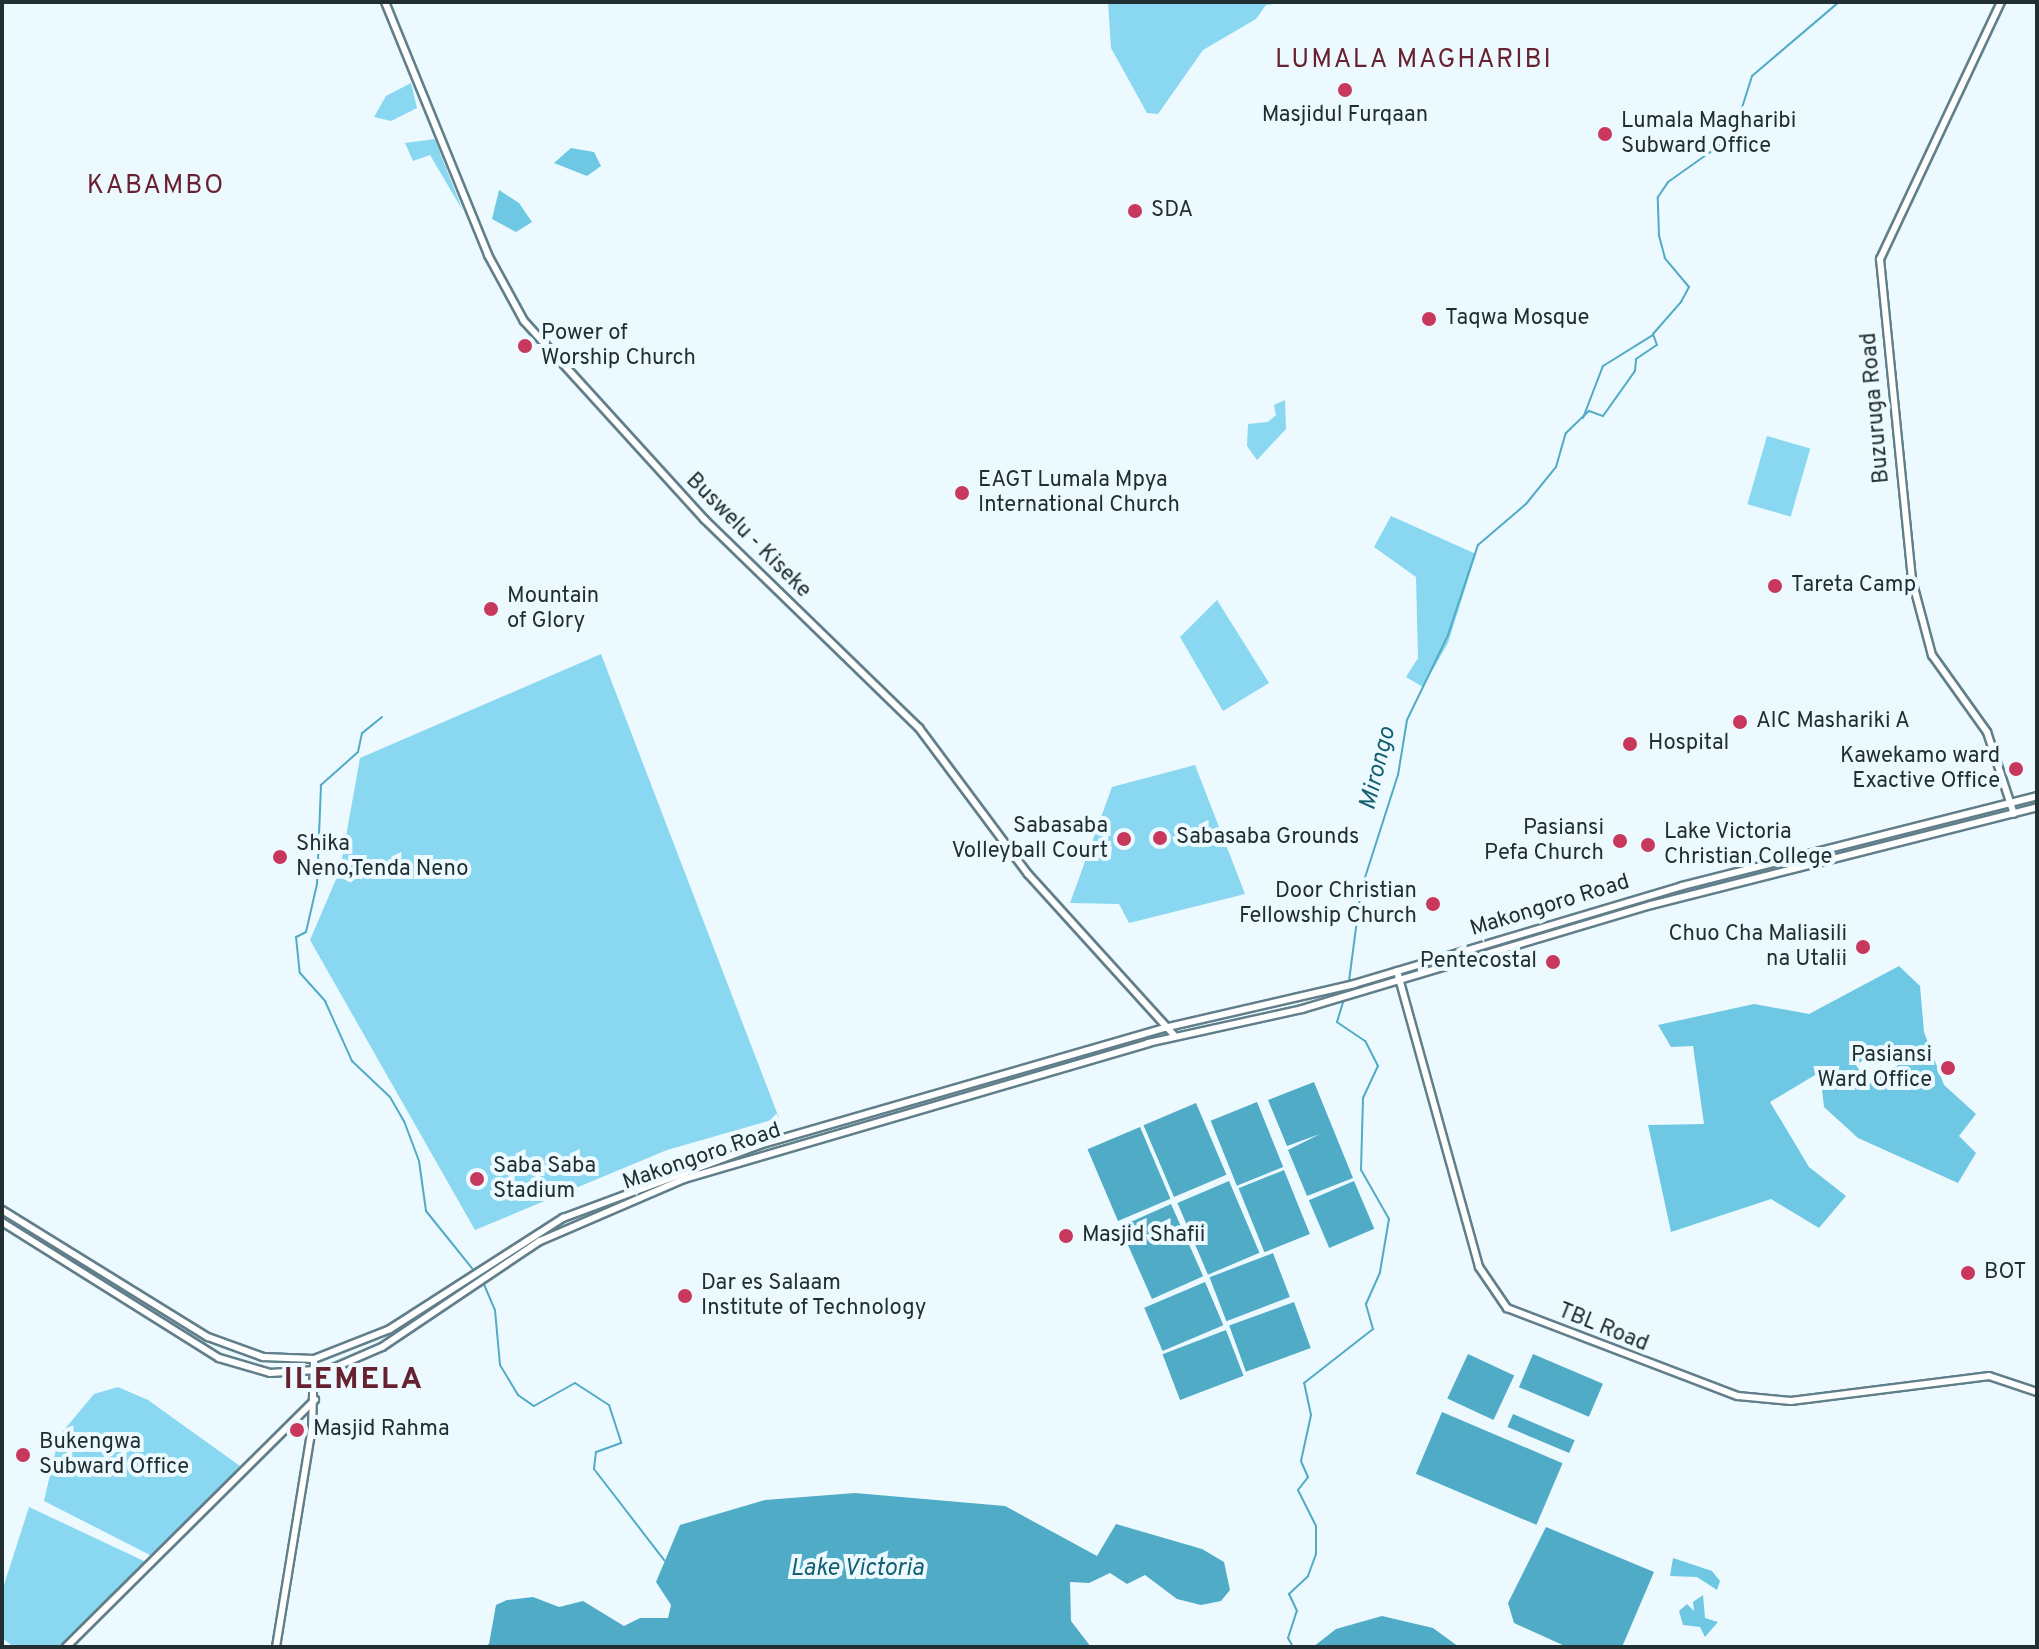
<!DOCTYPE html>
<style>
body{margin:0}
#map{position:relative;width:2039px;height:1649px;overflow:hidden;background:#ecfaff;font-family:Overpass,sans-serif}
div>[style]{position:absolute}
[style*='--x']{left:calc(var(--x)*1px);top:calc(var(--y)*1px);width:calc(var(--w)*1px);rotate:calc(var(--a)*1deg)}
.green>*{inset:0;background:#89d7f0;transform-origin:0 0}
.forest>*{inset:0;background:#6ec8e4}
.water>*{inset:0;background:#50abc6;transform-origin:0 0}
.stream>*{height:2px;margin:-1px;padding:0 1px;transform-origin:1px;border-radius:1px;background:#50abc6}
.roads{filter:drop-shadow(2px 0 #617f8a) drop-shadow(-2px 0 #617f8a) drop-shadow(0 2px #617f8a) drop-shadow(0 -2px #617f8a)}
.secondary>*{height:6px;margin:-3px;padding:0 3px;transform-origin:3px;border-radius:3px;background:#fff}
.primary>*{height:6px;margin:-3px;padding:0 3px;transform-origin:3px;border-radius:3px;background:#fff}
.dots>*{width:22px;height:22px;translate:-50% -50%;box-sizing:border-box;border:4px solid #ecfaff;border-radius:50%}
span{translate:-50% -50%;white-space:nowrap;text-align:center;line-height:1.15;-webkit-text-stroke:8px #ecfaff;paint-order:stroke}
.poi-label{font-size:22px;color:#212e32}
.left{translate:0 -50%;text-align:left}
.right{translate:-100% -50%;text-align:right}
.street-label{font-size:22px;color:#212e32}
.water-label{font-size:24px;color:#155f72;font-style:italic}
.quarter-label{font-size:26px;color:#672130;letter-spacing:2px}
.district-label{font-size:30px;color:#672130;font-weight:700;letter-spacing:2px}
.frame{position:absolute;inset:0;border:4px solid #212e32;pointer-events:none}
</style>
<div id="map">
<div class="green">
<i style="clip-path:polygon(1108px 2px,1285px 2px,1285px 3px,1266px 5px,1256px 19px,1203px 50px,1158px 114px,1147px 113px,1111px 48px)"></i>
<i style="clip-path:polygon(411px 83px,417px 108px,391px 121px,374px 117px,386px 96px)"></i>
<i style="clip-path:polygon(435px 139px,442px 158px,463px 211px,430px 155px,413px 161px,405px 143px)"></i>
<i style="clip-path:polygon(1285px 400px,1286px 429px,1257px 460px,1247px 446px,1248px 424px,1268px 422px,1276px 415px,1274px 405px)"></i>
<i style="left:1767px;top:436px;width:45px;height:71px;rotate:16deg"></i>
<i style="clip-path:polygon(1391px 516px,1476px 554px,1448px 643px,1423px 687px,1406px 677px,1418px 658px,1416px 577px,1374px 547px)"></i>
<i style="clip-path:polygon(1217px 600px,1269px 683px,1223px 711px,1180px 637px)"></i>
<i style="clip-path:polygon(601px 654px,779px 1118px,667px 1150px,475px 1230px,310px 940px,340px 870px,360px 758px)"></i>
<i style="clip-path:polygon(1195px 765px,1245px 894px,1129px 923px,1119px 904px,1070px 903px,1112px 787px)"></i>
<i style="clip-path:polygon(118px 1387px,148px 1400px,240px 1466px,154px 1557px,44px 1501px,59px 1436px,94px 1394px)"></i>
<i style="clip-path:polygon(29px 1507px,146px 1562px,61px 1647px,14px 1647px,2px 1638px,2px 1591px)"></i>
</div>
<div class="forest">
<i style="clip-path:polygon(571px 148px,594px 152px,601px 166px,587px 176px,554px 163px)"></i>
<i style="clip-path:polygon(499px 190px,519px 203px,532px 222px,516px 232px,492px 219px)"></i>
<i style="clip-path:polygon(evenodd,1899px 966px,1920px 986px,1924px 1032px,1944px 1085px,1976px 1114px,1959px 1136px,1976px 1153px,1958px 1183px,1858px 1138px,1824px 1107px,1820px 1072px,1770px 1102px,1809px 1167px,1846px 1196px,1819px 1228px,1771px 1199px,1671px 1232px,1648px 1125px,1704px 1124px,1693px 1046px,1671px 1047px,1658px 1025px,1754px 1004px,1809px 1014px,1899px 966px,1887px 1044px,1900px 1064px,1869px 1084px,1856px 1065px,1887px 1044px)"></i>
<i style="clip-path:polygon(1673px 1558px,1712px 1571px,1720px 1581px,1717px 1590px,1697px 1577px,1670px 1576px)"></i>
<i style="clip-path:polygon(1703px 1595px,1705px 1618px,1718px 1622px,1705px 1637px,1700px 1627px,1683px 1625px,1679px 1611px,1687px 1604px,1694px 1611px,1693px 1602px)"></i>
</div>
<div class="water">
<i style="clip-path:polygon(1314px 1082px,1353px 1178px,1307px 1196px,1288px 1150px,1320px 1134px,1287px 1146px,1268px 1100px)"></i>
<i style="left:1257px;top:1102px;width:70px;height:50px;rotate:68deg"></i>
<i style="left:1196px;top:1103px;width:78px;height:57px;rotate:67deg"></i>
<i style="left:1140px;top:1127px;width:78px;height:57px;rotate:67deg"></i>
<i style="left:1284px;top:1170px;width:69px;height:49px;rotate:68deg"></i>
<i style="left:1229px;top:1181px;width:78px;height:56px;rotate:67deg"></i>
<i style="left:1354px;top:1181px;width:52px;height:49px;rotate:67deg"></i>
<i style="left:1171px;top:1204px;width:79px;height:56px;rotate:66deg"></i>
<i style="left:1273px;top:1253px;width:47px;height:68px;rotate:69deg"></i>
<i style="left:1205px;top:1282px;width:47px;height:66px;rotate:67deg"></i>
<i style="left:1294px;top:1302px;width:49px;height:69px;rotate:70deg"></i>
<i style="left:1226px;top:1330px;width:49px;height:68px;rotate:69deg"></i>
<i style="left:1468px;top:1354px;width:51px;height:49px;rotate:25deg"></i>
<i style="left:1533px;top:1354px;width:76px;height:36px;rotate:23deg"></i>
<i style="left:1442px;top:1412px;width:131px;height:67px;rotate:23deg"></i>
<i style="left:1513px;top:1414px;width:67px;height:14px;rotate:23deg"></i>
<i style="clip-path:polygon(855px 1493px,1005px 1506px,1097px 1556px,1116px 1524px,1202px 1549px,1224px 1562px,1230px 1590px,1221px 1601px,1201px 1605px,1177px 1599px,1145px 1575px,1127px 1584px,1110px 1573px,1089px 1583px,1070px 1582px,1071px 1621px,1091px 1647px,483px 1647px,489px 1644px,496px 1605px,507px 1600px,533px 1597px,559px 1607px,583px 1601px,624px 1626px,640px 1618px,668px 1618px,671px 1605px,656px 1582px,680px 1525px,765px 1500px)"></i>
<i style="clip-path:polygon(1546px 1527px,1654px 1572px,1622px 1647px,1567px 1647px,1514px 1623px,1508px 1603px)"></i>
<i style="clip-path:polygon(1382px 1616px,1433px 1628px,1459px 1647px,1313px 1647px,1336px 1629px)"></i>
</div>
<div class="stream">
<i style="--x:1583;--y:418;--w:56;--a:-69"></i>
<i style="--x:1603;--y:366;--w:59;--a:-31.8"></i>
<i style="--x:382;--y:717;--w:26;--a:141"></i>
<i style="--x:362;--y:733;--w:19;--a:102"></i>
<i style="--x:358;--y:752;--w:50;--a:138.3"></i>
<i style="--x:321;--y:785;--w:99;--a:92.3"></i>
<i style="--x:317;--y:884;--w:49;--a:102.9"></i>
<i style="--x:306;--y:932;--w:11;--a:153"></i>
<i style="--x:296;--y:937;--w:36;--a:84"></i>
<i style="--x:300;--y:973;--w:38;--a:48"></i>
<i style="--x:325;--y:1001;--w:66;--a:65.8"></i>
<i style="--x:352;--y:1061;--w:52;--a:43.5"></i>
<i style="--x:390;--y:1097;--w:28;--a:60"></i>
<i style="--x:404;--y:1121;--w:43;--a:69.4"></i>
<i style="--x:419;--y:1161;--w:50;--a:82"></i>
<i style="--x:426;--y:1211;--w:91;--a:51.2"></i>
<i style="--x:483;--y:1282;--w:30;--a:67"></i>
<i style="--x:495;--y:1310;--w:55;--a:84.8"></i>
<i style="--x:500;--y:1365;--w:35;--a:59"></i>
<i style="--x:518;--y:1395;--w:19;--a:35"></i>
<i style="--x:534;--y:1406;--w:47;--a:-29.3"></i>
<i style="--x:575;--y:1383;--w:40;--a:32.9"></i>
<i style="--x:609;--y:1405;--w:40;--a:72"></i>
<i style="--x:621;--y:1443;--w:27;--a:160"></i>
<i style="--x:596;--y:1452;--w:17;--a:97"></i>
<i style="--x:594;--y:1469;--w:115;--a:52.4"></i>
<i style="--x:1349;--y:981;--w:92;--a:-82.5"></i>
<i style="--x:1361;--y:890;--w:121;--a:-72.2"></i>
<i style="--x:1398;--y:775;--w:56;--a:-80.7"></i>
<i style="--x:1407;--y:720;--w:94;--a:-64.2"></i>
<i style="--x:1448;--y:635;--w:95;--a:-71.6"></i>
<i style="--x:1478;--y:545;--w:63;--a:-40.5"></i>
<i style="--x:1526;--y:504;--w:48;--a:-51"></i>
<i style="--x:1556;--y:467;--w:35;--a:-74"></i>
<i style="--x:1566;--y:433;--w:32;--a:-44"></i>
<i style="--x:1589;--y:411;--w:15;--a:20"></i>
<i style="--x:1603;--y:416;--w:55;--a:-54.6"></i>
<i style="--x:1635;--y:371;--w:12;--a:-85"></i>
<i style="--x:1636;--y:359;--w:25;--a:-34"></i>
<i style="--x:1657;--y:345;--w:12;--a:-110"></i>
<i style="--x:1653;--y:334;--w:43;--a:-48.8"></i>
<i style="--x:1681;--y:302;--w:17;--a:-62"></i>
<i style="--x:1689;--y:287;--w:38;--a:-130"></i>
<i style="--x:1665;--y:258;--w:24;--a:-105"></i>
<i style="--x:1659;--y:235;--w:38;--a:-92"></i>
<i style="--x:1658;--y:197;--w:18;--a:-56"></i>
<i style="--x:1668;--y:182;--w:80;--a:-35.3"></i>
<i style="--x:1733;--y:136;--w:63;--a:-72.4"></i>
<i style="--x:1752;--y:76;--w:114;--a:-40.4"></i>
<i style="--x:1293;--y:1647;--w:10;--a:-119"></i>
<i style="--x:1288;--y:1638;--w:28;--a:-72"></i>
<i style="--x:1297;--y:1611;--w:19;--a:-115"></i>
<i style="--x:1289;--y:1594;--w:26;--a:-43"></i>
<i style="--x:1308;--y:1576;--w:23;--a:-70"></i>
<i style="--x:1316;--y:1554;--w:28;--a:-90"></i>
<i style="--x:1316;--y:1526;--w:40;--a:-116.6"></i>
<i style="--x:1298;--y:1490;--w:16;--a:-52"></i>
<i style="--x:1308;--y:1477;--w:17;--a:-114"></i>
<i style="--x:1301;--y:1461;--w:47;--a:-77.7"></i>
<i style="--x:1311;--y:1415;--w:33;--a:-102"></i>
<i style="--x:1304;--y:1383;--w:88;--a:-38"></i>
<i style="--x:1373;--y:1329;--w:26;--a:-106"></i>
<i style="--x:1366;--y:1304;--w:35;--a:-66"></i>
<i style="--x:1380;--y:1272;--w:54;--a:-80.4"></i>
<i style="--x:1389;--y:1219;--w:56;--a:-119.7"></i>
<i style="--x:1361;--y:1170;--w:72;--a:-88.4"></i>
<i style="--x:1363;--y:1098;--w:35;--a:-65"></i>
<i style="--x:1378;--y:1066;--w:28;--a:-117"></i>
<i style="--x:1365;--y:1041;--w:34;--a:-146"></i>
<i style="--x:1337;--y:1022;--w:24;--a:-73"></i>
</div>
<div class="roads">
<div class="secondary">
<i style="--x:385;--y:2;--w:273;--a:67.8"></i>
<i style="--x:488;--y:255;--w:75;--a:61.4"></i>
<i style="--x:524;--y:321;--w:268;--a:47.7"></i>
<i style="--x:704;--y:519;--w:300;--a:44.2"></i>
<i style="--x:919;--y:728;--w:182;--a:53.3"></i>
<i style="--x:1028;--y:874;--w:219;--a:47.8"></i>
<i style="--x:2001;--y:2;--w:284;--a:115.2"></i>
<i style="--x:1880;--y:259;--w:323;--a:84.3"></i>
<i style="--x:1912;--y:580;--w:78;--a:75.1"></i>
<i style="--x:1932;--y:655;--w:95;--a:54.5"></i>
<i style="--x:1987;--y:732;--w:86;--a:71.8"></i>
<i style="--x:1397;--y:971;--w:307;--a:74.5"></i>
<i style="--x:1479;--y:1267;--w:50;--a:55.7"></i>
<i style="--x:1507;--y:1308;--w:247;--a:20.9"></i>
<i style="--x:1738;--y:1396;--w:53;--a:5.4"></i>
<i style="--x:1791;--y:1401;--w:200;--a:-7.2"></i>
<i style="--x:1989;--y:1376;--w:51;--a:18.4"></i>
<i style="--x:66;--y:1647;--w:351;--a:-44.8"></i>
<i style="--x:276;--y:1647;--w:222;--a:-80.7"></i>
<i style="--x:312;--y:1428;--w:69;--a:-88.3"></i>
</div>
<div class="primary">
<i style="--x:2;--y:1210;--w:242;--a:31.7"></i>
<i style="--x:208;--y:1337;--w:59;--a:20"></i>
<i style="--x:263;--y:1357;--w:51;--a:2.2"></i>
<i style="--x:314;--y:1359;--w:82;--a:-21.5"></i>
<i style="--x:390;--y:1329;--w:206;--a:-32.7"></i>
<i style="--x:563;--y:1218;--w:209;--a:-20.4"></i>
<i style="--x:759;--y:1145;--w:422;--a:-16.1"></i>
<i style="--x:1164;--y:1028;--w:195;--a:-13"></i>
<i style="--x:1354;--y:984;--w:342;--a:-16.6"></i>
<i style="--x:1682;--y:886;--w:366;--a:-14.2"></i>
<i style="--x:2;--y:1222;--w:256;--a:32.1"></i>
<i style="--x:219;--y:1358;--w:53;--a:16.4"></i>
<i style="--x:270;--y:1373;--w:61;--a:-3.8"></i>
<i style="--x:331;--y:1369;--w:56;--a:-23.3"></i>
<i style="--x:382;--y:1347;--w:190;--a:-33.9"></i>
<i style="--x:540;--y:1241;--w:157;--a:-23.3"></i>
<i style="--x:684;--y:1179;--w:484;--a:-16.3"></i>
<i style="--x:1148;--y:1043;--w:158;--a:-12.4"></i>
<i style="--x:1302;--y:1009;--w:364;--a:-16.6"></i>
<i style="--x:1651;--y:905;--w:398;--a:-14.2"></i>
</div>
</div>
<div class="dots">
<i style="left:1345px;top:90px;background:#c7385c"></i>
<i style="left:1605px;top:134px;background:#c7385c"></i>
<i style="left:1135px;top:211px;background:#c7385c"></i>
<i style="left:1429px;top:319px;background:#c7385c"></i>
<i style="left:525px;top:346px;background:#c7385c"></i>
<i style="left:962px;top:493px;background:#c7385c"></i>
<i style="left:1775px;top:586px;background:#c7385c"></i>
<i style="left:491px;top:609px;background:#c7385c"></i>
<i style="left:1740px;top:722px;background:#c7385c"></i>
<i style="left:1630px;top:744px;background:#c7385c"></i>
<i style="left:2016px;top:769px;background:#c7385c"></i>
<i style="left:1160px;top:838px;background:#c7385c"></i>
<i style="left:1124px;top:839px;background:#c7385c"></i>
<i style="left:1620px;top:841px;background:#c7385c"></i>
<i style="left:1648px;top:845px;background:#c7385c"></i>
<i style="left:280px;top:857px;background:#c7385c"></i>
<i style="left:1433px;top:904px;background:#c7385c"></i>
<i style="left:1863px;top:947px;background:#c7385c"></i>
<i style="left:1553px;top:962px;background:#c7385c"></i>
<i style="left:1948px;top:1068px;background:#c7385c"></i>
<i style="left:477px;top:1179px;background:#c7385c"></i>
<i style="left:1066px;top:1236px;background:#c7385c"></i>
<i style="left:1968px;top:1273px;background:#c7385c"></i>
<i style="left:685px;top:1296px;background:#c7385c"></i>
<i style="left:297px;top:1430px;background:#c7385c"></i>
<i style="left:23px;top:1455px;background:#c7385c"></i>
</div>
<div class="poi-label">
<span style="left:1345px;top:116px">Masjidul Furqaan</span>
<span class="left" style="left:1621px;top:134px">Lumala Magharibi<br>Subward Office</span>
<span class="left" style="left:1151px;top:211px">SDA</span>
<span class="left" style="left:1445px;top:319px">Taqwa Mosque</span>
<span class="left" style="left:541px;top:346px">Power of<br>Worship Church</span>
<span class="left" style="left:978px;top:493px">EAGT Lumala Mpya<br>International Church</span>
<span class="left" style="left:1791px;top:586px">Tareta Camp</span>
<span class="left" style="left:507px;top:609px">Mountain<br>of Glory</span>
<span class="left" style="left:1756px;top:722px">AIC Mashariki A</span>
<span class="left" style="left:1648px;top:744px">Hospital</span>
<span class="right" style="left:2000px;top:769px">Kawekamo ward<br>Exactive Office</span>
<span class="right" style="left:1108px;top:839px">Sabasaba<br>Volleyball Court</span>
<span class="right" style="left:1604px;top:841px">Pasiansi<br>Pefa Church</span>
<span class="left" style="left:1664px;top:845px">Lake Victoria<br>Christian College</span>
<span class="left" style="left:1176px;top:838px">Sabasaba Grounds</span>
<span class="left" style="left:296px;top:857px">Shika<br>Neno,Tenda Neno</span>
<span class="right" style="left:1417px;top:904px">Door Christian<br>Fellowship Church</span>
<span class="right" style="left:1847px;top:947px">Chuo Cha Maliasili<br>na Utalii</span>
<span class="right" style="left:1537px;top:962px">Pentecostal</span>
<span class="right" style="left:1932px;top:1068px">Pasiansi<br>Ward Office</span>
<span class="left" style="left:493px;top:1179px">Saba Saba<br>Stadium</span>
<span class="left" style="left:1082px;top:1236px">Masjid Shafii</span>
<span class="left" style="left:1984px;top:1273px">BOT</span>
<span class="left" style="left:701px;top:1296px">Dar es Salaam<br>Institute of Technology</span>
<span class="left" style="left:313px;top:1430px">Masjid Rahma</span>
<span class="left" style="left:39px;top:1455px">Bukengwa<br>Subward Office</span>
</div>
<div class="street-label">
<span style="left:1876px;top:408px;rotate:-95deg">Buzuruga Road</span>
<span style="left:748px;top:536px;rotate:45deg">Buswelu - Kiseke</span>
<span style="left:1550px;top:906px;rotate:-17deg">Makongoro Road</span>
<span style="left:702px;top:1157px;rotate:-19deg">Makongoro Road</span>
<span style="left:1603px;top:1328px;rotate:22deg">TBL Road</span>
</div>
<div class="water-label">
<span style="left:1379px;top:769px;rotate:-76deg">Mirongo</span>
<span style="left:857px;top:1570px">Lake Victoria</span>
</div>
<div class="quarter-label">
<span style="left:1414px;top:61px">LUMALA MAGHARIBI</span>
<span style="left:156px;top:187px">KABAMBO</span>
</div>
<div class="district-label">
<span style="left:354px;top:1381px">ILEMELA</span>
</div>
<div class="frame"></div>
</div>
